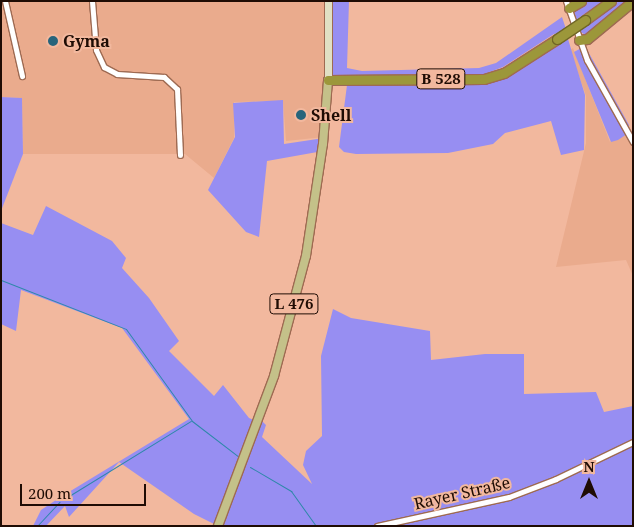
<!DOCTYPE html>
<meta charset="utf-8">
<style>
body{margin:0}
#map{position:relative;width:634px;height:527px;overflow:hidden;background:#f2b89e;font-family:"Noto Serif",serif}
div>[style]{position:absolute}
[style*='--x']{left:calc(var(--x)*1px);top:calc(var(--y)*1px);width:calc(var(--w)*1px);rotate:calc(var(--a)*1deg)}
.built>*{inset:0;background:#eaab8d}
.green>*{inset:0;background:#978ef2}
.stream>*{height:1px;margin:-0.5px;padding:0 0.5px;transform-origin:0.5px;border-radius:0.5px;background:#2e88a9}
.roads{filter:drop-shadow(1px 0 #9e6a52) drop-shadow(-1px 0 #9e6a52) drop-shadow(0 1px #9e6a52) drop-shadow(0 -1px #9e6a52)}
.street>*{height:5px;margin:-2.5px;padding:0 2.5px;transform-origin:2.5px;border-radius:2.5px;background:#fff}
.secondary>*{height:7px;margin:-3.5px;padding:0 3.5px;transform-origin:3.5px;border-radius:3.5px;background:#e1e0c4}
.primary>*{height:8px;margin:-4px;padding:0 4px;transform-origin:4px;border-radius:4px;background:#c4c189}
.highway>*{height:9px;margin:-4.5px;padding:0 4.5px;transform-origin:4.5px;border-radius:4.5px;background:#9c973a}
.bridges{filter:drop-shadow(1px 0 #706627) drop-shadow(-1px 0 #706627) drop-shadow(0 1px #706627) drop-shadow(0 -1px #706627)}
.highway-bridge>*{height:9px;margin:-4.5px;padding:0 4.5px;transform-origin:4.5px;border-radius:4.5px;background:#9c973a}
.dots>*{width:14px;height:14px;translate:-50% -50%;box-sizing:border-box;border:2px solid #f2b89e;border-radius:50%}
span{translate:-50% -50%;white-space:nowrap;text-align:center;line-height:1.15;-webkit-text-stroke:4px #f2b89e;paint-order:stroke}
.shield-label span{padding:1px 4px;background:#f2b89e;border:1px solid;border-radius:4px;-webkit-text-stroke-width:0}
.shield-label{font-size:15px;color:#1f0c04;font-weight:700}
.poi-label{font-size:16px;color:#1f0c04;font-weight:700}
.left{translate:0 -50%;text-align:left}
.street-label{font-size:16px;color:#1f0c04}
.frame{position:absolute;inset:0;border:2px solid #1f0c04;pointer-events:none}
.north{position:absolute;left:564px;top:457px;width:50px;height:50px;-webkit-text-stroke:4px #f2b89e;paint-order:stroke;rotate:0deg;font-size:14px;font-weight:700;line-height:20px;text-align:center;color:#1f0c04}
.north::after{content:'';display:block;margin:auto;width:18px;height:22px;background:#1f0c04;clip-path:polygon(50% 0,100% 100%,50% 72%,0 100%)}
.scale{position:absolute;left:20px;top:484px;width:126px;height:22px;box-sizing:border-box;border:2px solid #1f0c04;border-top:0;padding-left:6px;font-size:15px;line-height:18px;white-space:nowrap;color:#1f0c04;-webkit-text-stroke:4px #f2b89e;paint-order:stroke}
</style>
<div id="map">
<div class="built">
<i style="clip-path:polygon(1px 1px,328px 1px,324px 137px,286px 141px,283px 101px,234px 102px,234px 138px,214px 178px,185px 154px,23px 154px,22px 98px,1px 97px)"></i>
<i style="clip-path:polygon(573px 48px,610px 142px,627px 134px,633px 142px,633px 276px,626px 260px,556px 267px,586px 143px,586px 96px,570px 50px)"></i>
</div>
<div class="green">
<i style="clip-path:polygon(328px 1px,349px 1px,347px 68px,362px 71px,479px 68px,496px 63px,562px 17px,567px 32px,554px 34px,503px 67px,482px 75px,416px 74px,328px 80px)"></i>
<i style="clip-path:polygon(588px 1px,603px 1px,576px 20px,574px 10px)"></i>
<i style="clip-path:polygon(619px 1px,628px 1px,586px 35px,580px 32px,579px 30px)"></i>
<i style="clip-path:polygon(568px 39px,585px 95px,584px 150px,561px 155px,551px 121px,505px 133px,493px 144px,448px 153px,356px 154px,344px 152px,339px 147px,347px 85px,490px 83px,514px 74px)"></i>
<i style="clip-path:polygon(585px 46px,629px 125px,627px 134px,618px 140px,611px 142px,574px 52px)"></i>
<i style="clip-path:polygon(1px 97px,22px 98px,23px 154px,1px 211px)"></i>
<i style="clip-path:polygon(283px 100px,284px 144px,324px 138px,323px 151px,267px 161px,259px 237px,246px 232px,208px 190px,235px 137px,233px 103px)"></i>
<i style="clip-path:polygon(46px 206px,112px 241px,126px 258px,122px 268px,149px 298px,179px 341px,169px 351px,214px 396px,223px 385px,249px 418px,258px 422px,260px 419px,266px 425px,262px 437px,312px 484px,303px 465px,306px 451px,322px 436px,321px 356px,333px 309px,351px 318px,430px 331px,431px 360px,485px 354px,524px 354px,524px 394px,596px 392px,604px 412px,633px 406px,633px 526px,218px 526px,194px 514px,119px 462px,69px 517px,65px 506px,46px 526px,33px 526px,41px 510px,59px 498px,189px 419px,122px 328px,21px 290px,16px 331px,1px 324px,1px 223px,33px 235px)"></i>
</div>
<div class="stream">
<i style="--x:1;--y:280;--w:134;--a:21.4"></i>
<i style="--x:126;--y:329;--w:113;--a:54.3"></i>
<i style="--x:192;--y:421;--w:59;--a:37.5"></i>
<i style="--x:250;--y:467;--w:48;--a:30.3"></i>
<i style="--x:291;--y:491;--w:43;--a:54.5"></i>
<i style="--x:64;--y:499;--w:149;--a:-31.6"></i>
<i style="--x:37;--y:526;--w:33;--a:-47"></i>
</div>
<div class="roads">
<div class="street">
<i style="--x:5;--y:1;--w:77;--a:77.2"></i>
<i style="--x:92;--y:1;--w:49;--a:85.3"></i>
<i style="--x:96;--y:50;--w:19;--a:65"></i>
<i style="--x:104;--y:67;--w:15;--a:28"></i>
<i style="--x:117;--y:74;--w:47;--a:3.7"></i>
<i style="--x:164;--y:77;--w:18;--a:43"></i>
<i style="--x:177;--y:89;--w:66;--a:87.4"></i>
<i style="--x:566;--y:1;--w:63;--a:70.4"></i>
<i style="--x:587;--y:60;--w:94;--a:60.7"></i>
<i style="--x:377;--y:526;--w:135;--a:-12.4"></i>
<i style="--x:509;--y:497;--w:50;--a:-21"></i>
<i style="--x:556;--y:479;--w:85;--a:-25.7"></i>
</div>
<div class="secondary">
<i style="--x:328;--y:1;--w:79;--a:90"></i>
</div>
<div class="primary">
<i style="--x:218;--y:526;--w:160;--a:-69.5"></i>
<i style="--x:274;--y:376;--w:124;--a:-75.1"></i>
<i style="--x:306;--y:256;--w:113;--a:-81.4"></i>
<i style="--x:323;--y:144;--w:64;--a:-85.5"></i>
</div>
<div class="highway">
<i style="--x:569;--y:8;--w:14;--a:-30"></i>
<i style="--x:585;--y:20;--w:32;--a:-36"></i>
<i style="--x:579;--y:40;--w:8;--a:-7"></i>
<i style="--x:587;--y:39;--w:60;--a:-39.6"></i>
<i style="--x:328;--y:80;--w:156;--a:-0.4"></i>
<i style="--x:484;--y:79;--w:21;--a:-17"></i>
<i style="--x:504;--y:73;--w:63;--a:-32.7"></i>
</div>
</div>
<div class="bridges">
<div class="highway-bridge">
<i style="--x:557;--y:39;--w:34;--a:-34"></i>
</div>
</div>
<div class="dots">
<i style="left:53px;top:41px;background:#27647b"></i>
<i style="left:301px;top:115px;background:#27647b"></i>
</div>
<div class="shield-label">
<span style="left:441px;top:79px">B 528</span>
<span style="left:294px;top:304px">L 476</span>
</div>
<div class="poi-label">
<span class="left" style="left:63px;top:41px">Gyma</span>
<span class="left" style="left:311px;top:115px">Shell</span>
</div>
<div class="street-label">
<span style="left:462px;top:493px;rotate:-13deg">Rayer Straße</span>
</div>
<div class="frame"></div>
<div class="north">N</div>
<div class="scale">200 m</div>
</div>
